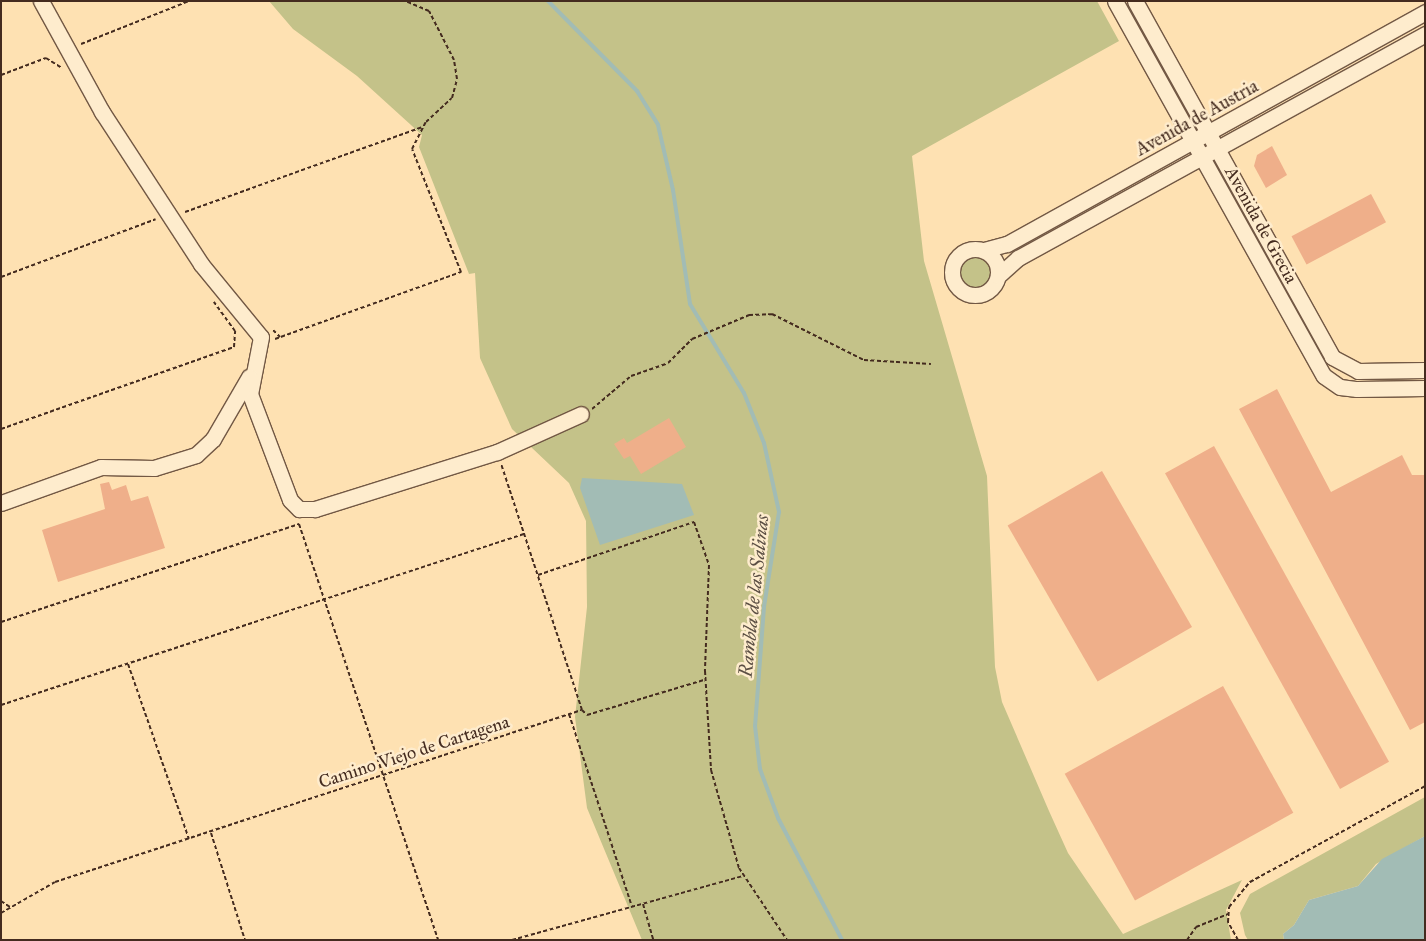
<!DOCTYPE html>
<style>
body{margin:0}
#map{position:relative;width:1426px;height:941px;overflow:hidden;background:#fee1b2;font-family:"IM FELL Great Primer",serif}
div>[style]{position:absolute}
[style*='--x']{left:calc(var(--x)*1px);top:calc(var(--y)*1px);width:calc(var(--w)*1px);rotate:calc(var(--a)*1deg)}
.green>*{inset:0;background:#c4c289}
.round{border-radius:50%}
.water>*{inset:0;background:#a2bcb5}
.stream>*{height:4px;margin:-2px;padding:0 2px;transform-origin:2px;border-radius:2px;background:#a2bcb5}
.building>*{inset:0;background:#efaf8a;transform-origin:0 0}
.path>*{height:2px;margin-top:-1px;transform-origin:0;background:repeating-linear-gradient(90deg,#442b1f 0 4px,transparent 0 6.5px)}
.roads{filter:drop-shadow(1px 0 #725844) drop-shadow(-1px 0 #725844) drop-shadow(0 1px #725844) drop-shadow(0 -1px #725844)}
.minor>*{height:15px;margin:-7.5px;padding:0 7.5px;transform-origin:7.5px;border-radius:7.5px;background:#feeccd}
.minor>.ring{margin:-7.5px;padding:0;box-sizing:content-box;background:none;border:15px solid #feeccd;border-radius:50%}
span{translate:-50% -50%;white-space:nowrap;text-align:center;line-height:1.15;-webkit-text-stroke:5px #feeccd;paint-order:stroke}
.street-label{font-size:18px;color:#442b1f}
.water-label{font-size:19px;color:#5c4f44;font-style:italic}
.frame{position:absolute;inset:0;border:2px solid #442b1f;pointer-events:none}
</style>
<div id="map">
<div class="green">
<i style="clip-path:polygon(269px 1px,1097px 1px,1119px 41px,912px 156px,924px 261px,987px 476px,995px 667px,1002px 702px,1049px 811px,1068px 853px,1123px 934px,1242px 880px,1226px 910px,1231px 940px,642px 940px,587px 808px,575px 717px,587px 607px,586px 521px,569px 483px,512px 429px,480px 358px,475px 273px,469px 274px,419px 147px,422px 135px,357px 76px,293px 29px)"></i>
<i class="round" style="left:956px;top:252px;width:38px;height:38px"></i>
<i style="clip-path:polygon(1425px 797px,1425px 836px,1376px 864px,1358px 886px,1309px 900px,1294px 925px,1283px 934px,1284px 940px,1248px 940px,1245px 935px,1240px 913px,1250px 894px)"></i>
</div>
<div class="water">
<i style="clip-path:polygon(582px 478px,682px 484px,694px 515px,600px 545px,580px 488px)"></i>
<i style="clip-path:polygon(1425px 836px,1425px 940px,1284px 940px,1283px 934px,1294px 925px,1309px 900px,1358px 886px,1382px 859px)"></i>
</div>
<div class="stream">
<i style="--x:548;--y:1;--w:127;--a:45.3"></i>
<i style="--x:637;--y:91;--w:40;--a:58"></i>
<i style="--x:658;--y:125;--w:67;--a:77"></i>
<i style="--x:673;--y:190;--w:115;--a:81.5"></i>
<i style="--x:690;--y:304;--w:104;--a:58.8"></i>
<i style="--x:744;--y:393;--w:54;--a:68.2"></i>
<i style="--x:764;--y:443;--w:71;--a:77.7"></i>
<i style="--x:779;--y:512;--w:96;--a:99"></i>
<i style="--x:764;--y:607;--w:119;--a:94.3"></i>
<i style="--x:755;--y:726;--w:43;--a:83.4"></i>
<i style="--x:760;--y:769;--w:52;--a:69.8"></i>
<i style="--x:778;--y:818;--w:138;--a:62.3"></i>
</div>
<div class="building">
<i style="clip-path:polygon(1272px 146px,1287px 175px,1266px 188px,1254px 166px,1257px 155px)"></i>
<i style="left:1371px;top:194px;width:32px;height:90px;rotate:62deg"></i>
<i style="clip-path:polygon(1277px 389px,1331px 492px,1402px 455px,1412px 475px,1425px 475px,1425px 722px,1410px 730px,1239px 409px)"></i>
<i style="clip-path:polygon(669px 418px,686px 447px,641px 474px,630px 456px,624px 459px,614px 444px,624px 438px,627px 443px)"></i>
<i style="left:1214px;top:446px;width:361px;height:56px;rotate:61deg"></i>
<i style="left:1102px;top:471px;width:180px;height:109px;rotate:60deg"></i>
<i style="clip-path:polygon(109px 482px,112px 490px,126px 485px,131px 501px,148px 496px,165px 548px,58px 582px,42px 530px,105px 509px,100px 484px)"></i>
<i style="left:1223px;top:686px;width:145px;height:181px;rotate:61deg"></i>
</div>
<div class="path">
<i style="--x:81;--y:44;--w:116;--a:-21.7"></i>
<i style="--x:1;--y:75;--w:48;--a:-20.7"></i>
<i style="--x:46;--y:58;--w:19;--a:32"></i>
<i style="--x:185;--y:212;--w:253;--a:-19.7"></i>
<i style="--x:1;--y:277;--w:165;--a:-20.5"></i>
<i style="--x:273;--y:330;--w:10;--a:45"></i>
<i style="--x:275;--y:339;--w:198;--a:-19.8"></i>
<i style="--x:461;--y:272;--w:132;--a:-111.7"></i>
<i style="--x:412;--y:149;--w:30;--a:-63"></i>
<i style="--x:426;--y:122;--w:35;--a:-43"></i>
<i style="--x:452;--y:98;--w:20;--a:-75"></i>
<i style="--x:457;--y:79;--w:19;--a:-99"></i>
<i style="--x:454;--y:60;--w:55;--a:-117"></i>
<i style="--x:429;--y:11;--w:26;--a:-157"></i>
<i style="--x:592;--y:409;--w:51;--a:-40.2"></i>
<i style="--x:631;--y:376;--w:39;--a:-19"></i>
<i style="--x:668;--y:363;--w:34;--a:-45"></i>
<i style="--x:692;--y:339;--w:62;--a:-22.8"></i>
<i style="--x:749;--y:315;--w:23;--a:-2"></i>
<i style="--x:772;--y:314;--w:103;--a:26.6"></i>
<i style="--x:864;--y:360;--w:67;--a:3.4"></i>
<i style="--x:1;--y:429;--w:247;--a:-19.4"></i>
<i style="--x:234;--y:347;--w:16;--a:-86"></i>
<i style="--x:235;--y:331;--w:36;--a:-126"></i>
<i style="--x:538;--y:575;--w:165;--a:-18.8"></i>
<i style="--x:694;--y:522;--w:46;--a:70.8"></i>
<i style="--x:709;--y:565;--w:106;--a:92.2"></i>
<i style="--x:705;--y:671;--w:99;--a:86.5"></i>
<i style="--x:711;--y:770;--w:102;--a:74.1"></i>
<i style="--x:739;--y:868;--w:87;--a:56.3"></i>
<i style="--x:1;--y:622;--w:314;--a:-18.2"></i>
<i style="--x:299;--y:524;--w:439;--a:71.5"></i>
<i style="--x:128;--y:664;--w:185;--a:70.8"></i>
<i style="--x:1;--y:705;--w:550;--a:-18.11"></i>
<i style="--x:582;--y:710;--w:7;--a:45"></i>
<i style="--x:587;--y:715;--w:122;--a:-16.7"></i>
<i style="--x:569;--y:714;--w:203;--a:71.9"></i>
<i style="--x:211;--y:833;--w:112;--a:72.4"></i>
<i style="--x:1;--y:901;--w:11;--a:34"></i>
<i style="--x:643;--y:904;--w:37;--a:74"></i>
<i style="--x:1;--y:913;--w:62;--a:-29.9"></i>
<i style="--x:55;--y:882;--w:554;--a:-18.08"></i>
<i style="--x:582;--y:710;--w:259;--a:-108.2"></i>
<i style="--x:512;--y:940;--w:240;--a:-15.5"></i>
<i style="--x:1187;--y:940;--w:16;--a:-55"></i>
<i style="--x:1196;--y:927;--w:35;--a:-22"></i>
<i style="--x:1238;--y:940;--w:21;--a:-119"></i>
<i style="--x:1228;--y:922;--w:15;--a:-86"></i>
<i style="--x:1229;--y:907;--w:33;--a:-50"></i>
<i style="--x:1250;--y:882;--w:200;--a:-28.7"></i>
</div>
<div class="roads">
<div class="minor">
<i style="--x:41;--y:1;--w:127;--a:61.2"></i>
<i style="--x:102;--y:112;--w:181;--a:56.9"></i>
<i style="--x:201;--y:264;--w:94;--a:50.6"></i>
<i style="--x:261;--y:337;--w:58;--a:100.9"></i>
<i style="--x:250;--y:394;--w:113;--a:69.3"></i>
<i style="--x:290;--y:500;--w:13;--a:45"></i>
<i style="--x:299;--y:509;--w:16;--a:0"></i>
<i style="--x:315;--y:509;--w:191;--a:-17.4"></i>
<i style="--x:497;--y:452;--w:92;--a:-24.3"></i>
<i style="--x:1115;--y:1;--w:429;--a:60.9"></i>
<i style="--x:1324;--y:376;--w:19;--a:35"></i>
<i style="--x:1340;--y:387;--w:17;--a:7"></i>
<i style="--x:1357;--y:389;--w:68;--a:-0.8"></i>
<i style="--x:1135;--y:1;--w:407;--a:61"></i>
<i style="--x:1332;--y:357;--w:30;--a:28"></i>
<i style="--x:1358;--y:371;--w:67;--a:-0.9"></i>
<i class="ring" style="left:952px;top:249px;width:31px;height:31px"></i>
<i style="--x:984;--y:250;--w:24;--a:-15"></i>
<i style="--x:1007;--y:244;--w:478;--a:-29"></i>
<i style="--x:998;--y:276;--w:27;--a:-42"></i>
<i style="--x:1018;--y:258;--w:465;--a:-28.8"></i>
<i style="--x:1;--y:503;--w:106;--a:-19.8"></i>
<i style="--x:101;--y:467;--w:53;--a:1.1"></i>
<i style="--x:154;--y:468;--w:44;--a:-17.2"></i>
<i style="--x:196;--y:455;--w:23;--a:-43"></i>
<i style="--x:213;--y:439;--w:72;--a:-59.9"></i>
</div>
</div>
<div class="street-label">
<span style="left:1197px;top:118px;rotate:-29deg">Avenida de Austria</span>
<span style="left:1261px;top:225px;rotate:61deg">Avenida de Grecia</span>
<span style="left:414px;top:752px;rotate:-18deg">Camino Viejo de Cartagena</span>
</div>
<div class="water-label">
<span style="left:754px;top:596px;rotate:-84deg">Rambla de las Salinas</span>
</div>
<div class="frame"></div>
</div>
